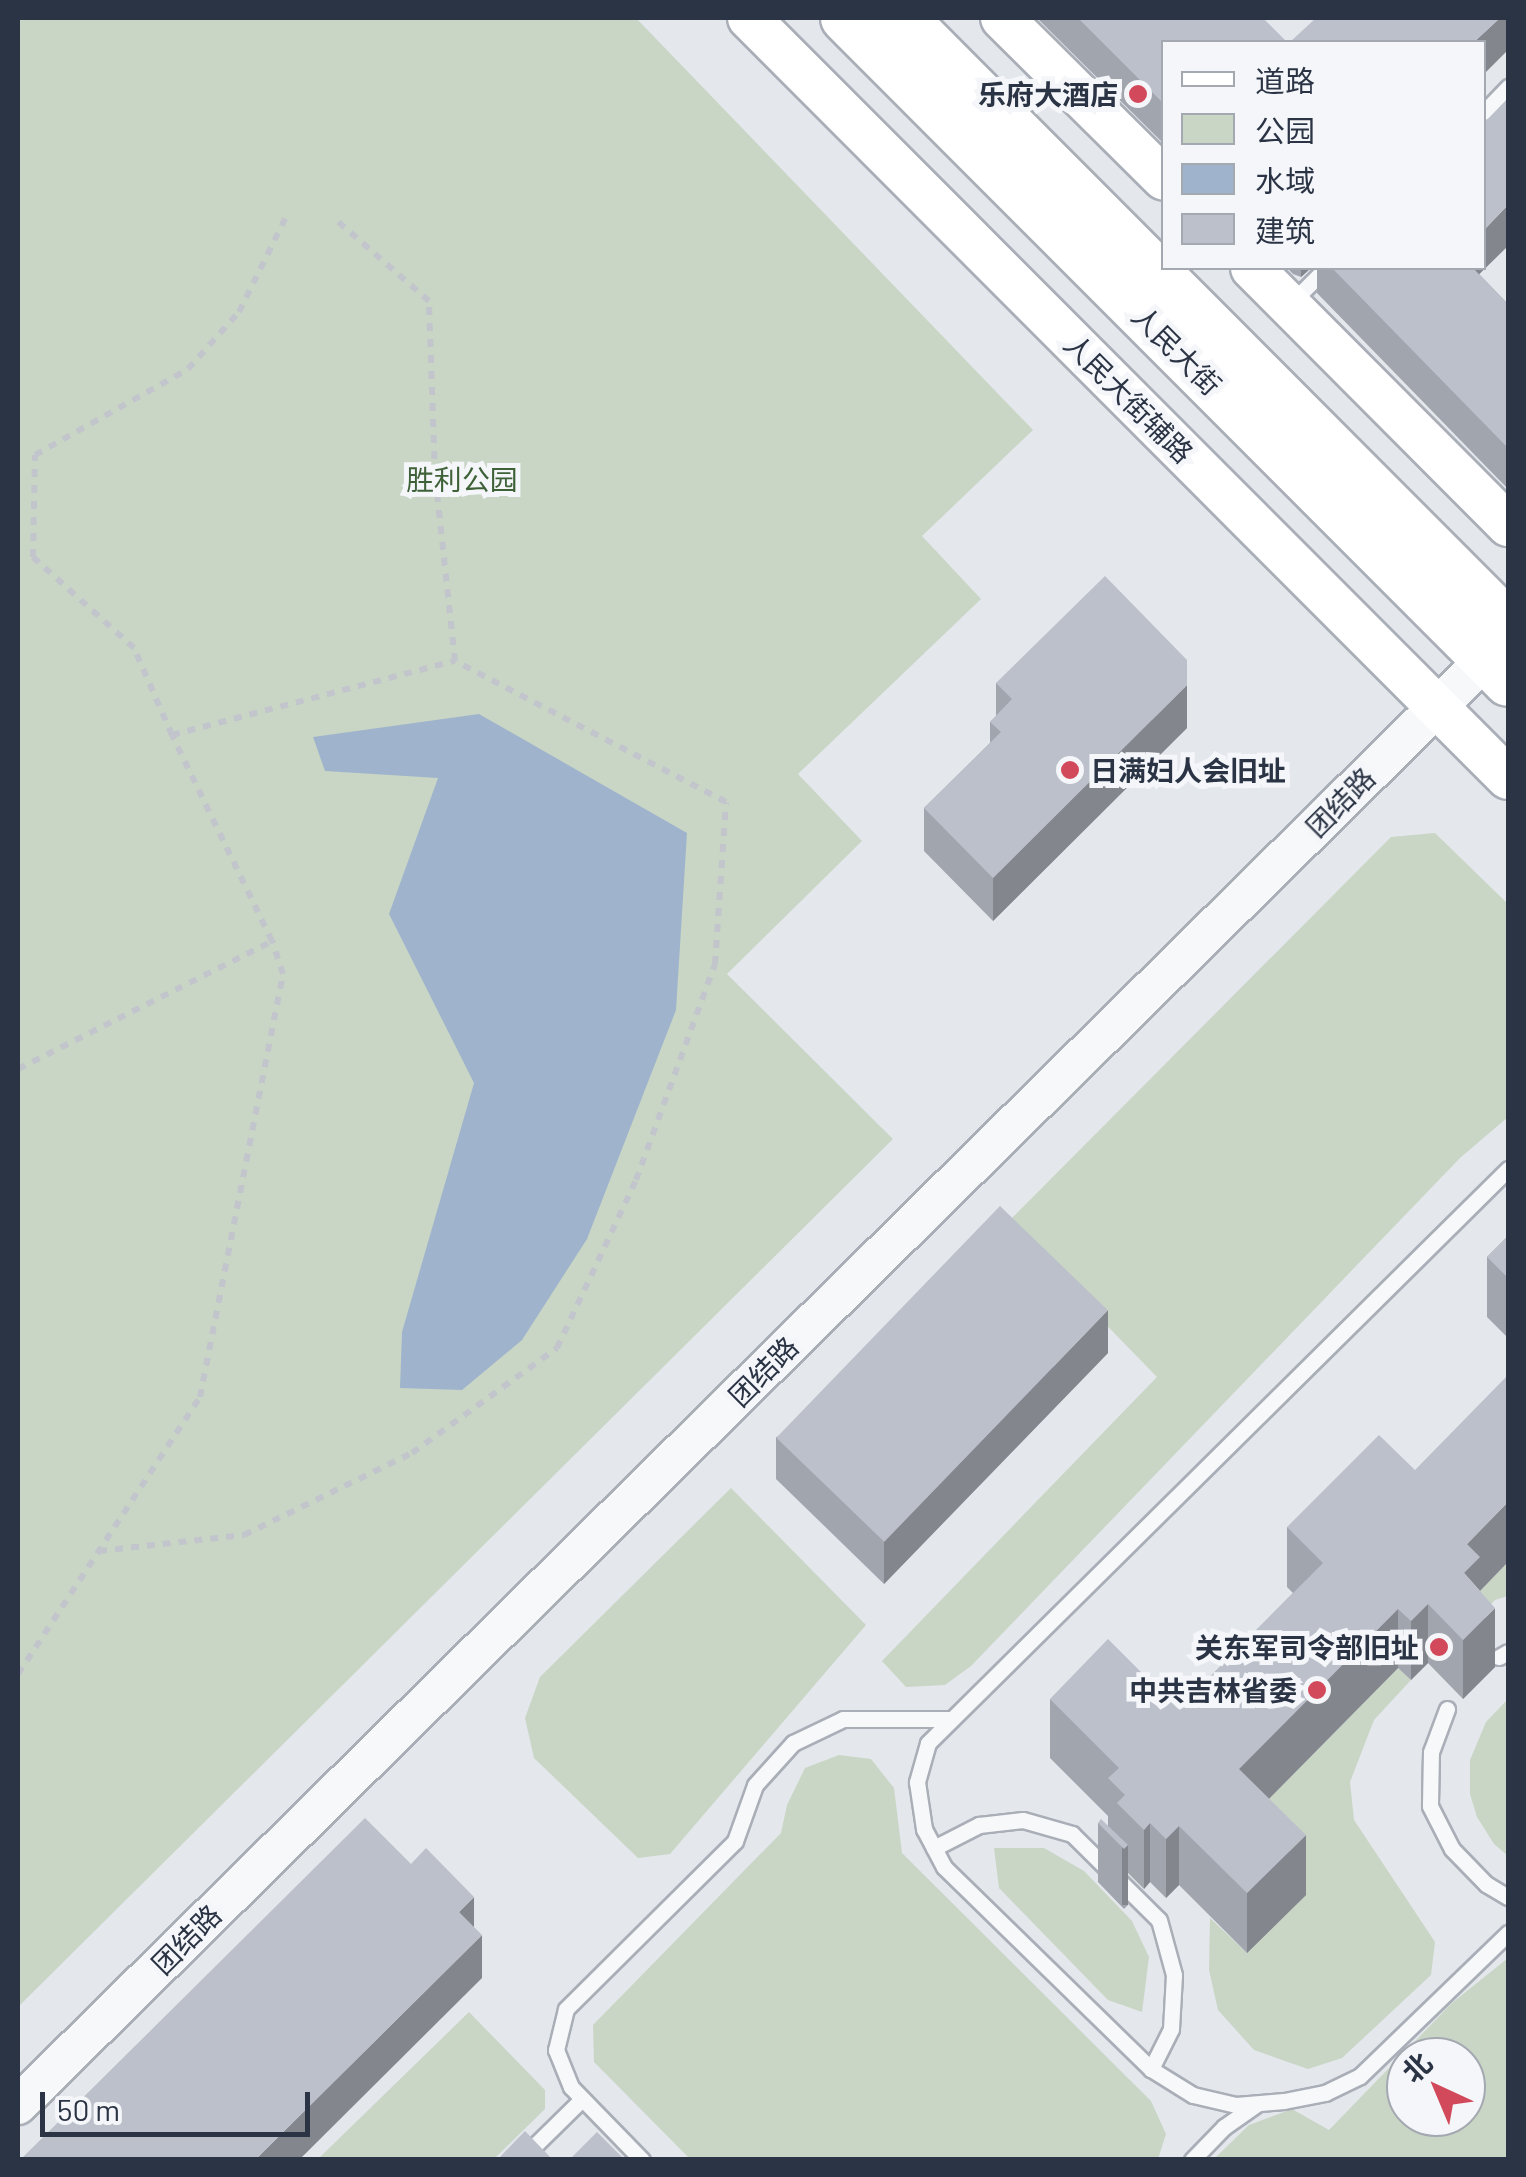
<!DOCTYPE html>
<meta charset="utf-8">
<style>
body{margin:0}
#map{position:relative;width:1526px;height:2177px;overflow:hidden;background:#e4e7ec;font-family:Barlow,"Noto Sans SC",sans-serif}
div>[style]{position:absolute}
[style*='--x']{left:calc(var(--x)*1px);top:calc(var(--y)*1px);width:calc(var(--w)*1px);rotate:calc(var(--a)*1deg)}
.green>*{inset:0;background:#c9d6c5}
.water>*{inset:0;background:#9fb4cc}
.path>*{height:6px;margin-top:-3px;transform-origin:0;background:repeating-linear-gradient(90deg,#c2c5cb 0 8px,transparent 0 16px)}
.roads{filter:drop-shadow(2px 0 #a9aeb7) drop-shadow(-2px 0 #a9aeb7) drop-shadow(0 2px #a9aeb7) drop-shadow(0 -2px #a9aeb7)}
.service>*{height:15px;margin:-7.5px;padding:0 7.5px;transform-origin:7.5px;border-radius:7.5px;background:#f7f8fa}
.tertiary>*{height:38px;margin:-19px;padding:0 19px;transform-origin:19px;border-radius:19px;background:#f7f8fa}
.secondary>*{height:42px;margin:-21px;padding:0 21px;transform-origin:21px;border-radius:21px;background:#fff}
.primary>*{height:48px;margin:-24px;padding:0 24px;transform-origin:24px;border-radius:24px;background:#fff}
.wall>*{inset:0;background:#a1a5ae}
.shaded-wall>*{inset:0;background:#83868d;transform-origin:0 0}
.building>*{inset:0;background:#bbc0ca;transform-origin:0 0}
.dots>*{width:28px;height:28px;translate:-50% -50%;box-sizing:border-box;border:5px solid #f4f6f9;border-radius:50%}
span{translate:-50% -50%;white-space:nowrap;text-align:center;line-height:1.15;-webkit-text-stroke:10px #f4f6f9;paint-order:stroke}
.poi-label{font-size:28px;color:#2b3445;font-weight:700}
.right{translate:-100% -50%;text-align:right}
.left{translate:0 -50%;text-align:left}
.street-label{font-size:28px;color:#2b3445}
.park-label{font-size:28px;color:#3f6138}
.frame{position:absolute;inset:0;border:20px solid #2b3445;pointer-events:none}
.legend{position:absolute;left:1161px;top:40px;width:325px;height:230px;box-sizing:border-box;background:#f4f6f9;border:2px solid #a4a8b1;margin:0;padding:12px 18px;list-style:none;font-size:30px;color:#2b3445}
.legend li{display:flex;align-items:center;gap:20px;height:50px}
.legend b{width:50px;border:2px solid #a4a8b1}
.north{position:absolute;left:1386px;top:2037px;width:100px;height:100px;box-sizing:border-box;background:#f4f6f9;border:2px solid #a4a8b1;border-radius:50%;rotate:316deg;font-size:28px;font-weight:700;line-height:40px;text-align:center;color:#2b3445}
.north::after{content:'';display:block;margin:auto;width:35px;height:45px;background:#d1495b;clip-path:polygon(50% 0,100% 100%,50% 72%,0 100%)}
.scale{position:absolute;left:40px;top:2092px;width:270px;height:45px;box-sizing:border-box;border:5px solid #2b3445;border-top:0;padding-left:12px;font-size:30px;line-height:35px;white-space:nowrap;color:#2b3445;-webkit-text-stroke:8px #f4f6f9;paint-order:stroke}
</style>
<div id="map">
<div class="green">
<i style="clip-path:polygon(18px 18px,636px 18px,1033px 430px,922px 536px,981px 599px,798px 774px,862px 841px,727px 974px,893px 1139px,18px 2007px)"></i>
<i style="clip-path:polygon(1435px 833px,1508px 904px,1508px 1117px,1460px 1158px,971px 1666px,945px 1685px,906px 1687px,882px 1661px,1157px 1377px,1007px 1223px,1391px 837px)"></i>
<i style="clip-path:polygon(731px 1488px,866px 1625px,670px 1854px,638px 1858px,534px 1758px,525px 1718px,540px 1677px)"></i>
<i style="clip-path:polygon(1508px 1562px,1508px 1596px,1495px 1600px,1480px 1616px,1467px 1604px)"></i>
<i style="clip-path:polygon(1398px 1668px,1411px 1680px,1374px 1720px,1350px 1782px,1354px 1820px,1435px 1942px,1431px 1975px,1342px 2058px,1308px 2069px,1254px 2050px,1218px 2010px,1209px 1970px,1210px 1918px,1247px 1953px,1239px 1829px)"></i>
<i style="clip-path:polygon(1508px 1699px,1508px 1856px,1494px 1844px,1477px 1817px,1470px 1794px,1470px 1760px,1486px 1722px)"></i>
<i style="clip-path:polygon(839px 1755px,871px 1759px,894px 1788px,902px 1853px,1151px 2101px,1166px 2134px,1158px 2159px,690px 2159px,594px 2062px,593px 2025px,781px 1833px,787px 1805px,805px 1768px)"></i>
<i style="clip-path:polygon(994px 1848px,1044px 1848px,1084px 1871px,1132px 1921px,1149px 1957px,1142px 2012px,1108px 2000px,999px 1888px)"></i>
<i style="clip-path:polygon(evenodd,1508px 1958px,1508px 2159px,1214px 2159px,1249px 2125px,1292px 2109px,1329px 2130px,1452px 2003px,1508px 1958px,1406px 2057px,1466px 2057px,1466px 2117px,1406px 2117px,1406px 2057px)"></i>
<i style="clip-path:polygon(469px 2012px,545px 2090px,545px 2109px,494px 2159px,318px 2159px)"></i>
</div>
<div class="water">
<i style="clip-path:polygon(479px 714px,687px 833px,676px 1010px,587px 1239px,522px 1340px,462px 1390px,400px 1388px,402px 1332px,474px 1083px,389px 914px,438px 778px,325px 771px,313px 737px)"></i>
</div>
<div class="path">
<i style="--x:172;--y:735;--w:95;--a:-113.6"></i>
<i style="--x:134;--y:648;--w:136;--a:-138"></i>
<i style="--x:33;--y:557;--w:102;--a:-88.9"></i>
<i style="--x:35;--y:455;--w:176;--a:-29.3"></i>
<i style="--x:188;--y:369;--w:76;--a:-48.2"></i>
<i style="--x:239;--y:312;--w:108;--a:-63.7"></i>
<i style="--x:18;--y:1069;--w:284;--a:-26.7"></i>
<i style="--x:99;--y:1551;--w:146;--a:-6.3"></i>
<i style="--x:244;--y:1535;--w:187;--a:-26"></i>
<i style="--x:412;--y:1453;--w:179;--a:-35.9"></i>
<i style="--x:557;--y:1348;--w:186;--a:-64.8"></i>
<i style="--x:636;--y:1180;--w:230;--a:-69.9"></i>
<i style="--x:715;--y:964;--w:162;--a:-86.1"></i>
<i style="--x:726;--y:802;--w:305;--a:-152.5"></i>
<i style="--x:455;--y:661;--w:187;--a:-96.1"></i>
<i style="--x:435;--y:475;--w:174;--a:-92"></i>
<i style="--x:429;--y:301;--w:125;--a:-138.9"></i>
<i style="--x:18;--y:1674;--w:331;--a:-56.7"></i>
<i style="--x:200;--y:1397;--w:431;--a:-78.9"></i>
<i style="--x:283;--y:974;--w:35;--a:-108"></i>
<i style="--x:272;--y:941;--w:229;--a:-115.9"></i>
<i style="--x:172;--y:735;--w:292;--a:-14.7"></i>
</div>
<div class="roads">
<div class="service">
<i style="--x:1484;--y:112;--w:35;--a:-46"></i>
<i style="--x:1292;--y:302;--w:48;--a:-45"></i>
<i style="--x:1508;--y:1169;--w:816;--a:135.3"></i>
<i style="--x:928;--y:1743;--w:41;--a:105.8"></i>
<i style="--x:917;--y:1782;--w:48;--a:81.5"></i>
<i style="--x:924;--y:1829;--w:43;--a:62.2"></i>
<i style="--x:944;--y:1867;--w:289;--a:44.3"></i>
<i style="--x:1151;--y:2069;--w:49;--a:31.8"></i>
<i style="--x:1193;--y:2095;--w:44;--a:13.1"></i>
<i style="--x:1236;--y:2105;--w:48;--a:-4.8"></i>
<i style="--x:1284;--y:2101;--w:42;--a:-11"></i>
<i style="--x:1325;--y:2093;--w:39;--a:-26"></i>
<i style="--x:1360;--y:2076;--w:206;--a:-44"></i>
<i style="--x:1499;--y:1657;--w:10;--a:-29"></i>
<i style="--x:1447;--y:1709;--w:46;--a:110.4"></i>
<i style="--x:1431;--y:1752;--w:54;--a:91.1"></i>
<i style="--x:1430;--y:1806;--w:48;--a:62.9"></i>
<i style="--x:1452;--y:1849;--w:49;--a:45.8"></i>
<i style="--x:1486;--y:1884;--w:26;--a:31"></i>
<i style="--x:934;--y:1848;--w:51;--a:-27.1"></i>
<i style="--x:979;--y:1825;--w:44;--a:-6.5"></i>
<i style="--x:1023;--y:1820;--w:51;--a:15.9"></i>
<i style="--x:1072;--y:1834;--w:122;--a:44.7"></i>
<i style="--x:1159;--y:1920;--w:57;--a:74.7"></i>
<i style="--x:1174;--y:1975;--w:54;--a:93.2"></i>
<i style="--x:1171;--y:2029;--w:45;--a:116.6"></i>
<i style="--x:520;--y:2160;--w:87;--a:-44.5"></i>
<i style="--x:642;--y:2160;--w:102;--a:-134.2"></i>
<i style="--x:571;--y:2087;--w:40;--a:-112"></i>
<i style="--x:556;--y:2050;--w:42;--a:-76.3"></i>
<i style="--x:566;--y:2009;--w:238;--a:-44.8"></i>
<i style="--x:735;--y:1841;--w:59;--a:-70.3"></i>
<i style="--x:755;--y:1785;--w:57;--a:-47.9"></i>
<i style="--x:793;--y:1743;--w:55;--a:-25.6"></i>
<i style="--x:843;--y:1719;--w:109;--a:0"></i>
<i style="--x:1192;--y:2160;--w:46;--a:-45.9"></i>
<i style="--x:1224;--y:2127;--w:40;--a:-34.9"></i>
</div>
<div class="tertiary">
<i style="--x:18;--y:2105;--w:2085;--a:-44.57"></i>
</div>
<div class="secondary">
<i style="--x:749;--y:18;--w:1074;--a:45.04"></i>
<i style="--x:1002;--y:18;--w:228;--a:44.8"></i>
<i style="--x:1252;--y:268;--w:363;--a:45.1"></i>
</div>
<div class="primary">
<i style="--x:845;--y:18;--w:938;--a:45.04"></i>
<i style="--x:903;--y:18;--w:856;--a:45.05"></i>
</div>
</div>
<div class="wall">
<i style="clip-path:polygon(1037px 18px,1263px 18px,1164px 42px,1164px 144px)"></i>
<i style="clip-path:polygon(1287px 268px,1311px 268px,1301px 277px,1293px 274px)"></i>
<i style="clip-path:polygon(1317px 268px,1484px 268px,1479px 274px,1508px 304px,1508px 489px,1317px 293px)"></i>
<i style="clip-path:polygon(996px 683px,1187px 728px,993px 921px,924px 851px,924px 808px,990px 743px,990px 722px,996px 716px)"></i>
<i style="clip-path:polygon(1508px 1236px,1508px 1338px,1487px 1317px,1487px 1257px)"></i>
<i style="clip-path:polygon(1108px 1353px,884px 1584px,776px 1479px,776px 1437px)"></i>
<i style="clip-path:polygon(1287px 1527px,1480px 1591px,1495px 1667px,1463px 1699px,1428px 1663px,1411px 1680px,1398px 1668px,1269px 1799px,1306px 1895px,1247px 1953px,1179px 1885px,1166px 1898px,1150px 1882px,1144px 1889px,1128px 1873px,1128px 1905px,1124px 1909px,1098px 1882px,1098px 1823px,1108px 1826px,1108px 1816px,1050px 1758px,1050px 1699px,1178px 1709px,1293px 1593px,1287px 1587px)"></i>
</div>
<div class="shaded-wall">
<i style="clip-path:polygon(1500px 18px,1508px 18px,1508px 50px,1484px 74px,1484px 42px,1474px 42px)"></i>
<i style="clip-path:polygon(1508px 205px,1508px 246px,1459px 294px,1459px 268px,1484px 268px,1484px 230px)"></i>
<i style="clip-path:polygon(1301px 268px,1311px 268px,1301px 277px)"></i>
<i style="clip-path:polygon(1187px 685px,1187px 728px,993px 921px,993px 878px)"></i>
<i style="clip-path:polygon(1108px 1310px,1108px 1353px,884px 1584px,884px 1542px)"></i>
<i style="clip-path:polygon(1508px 1502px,1508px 1562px,1480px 1591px,1464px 1573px,1467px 1544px)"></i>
<i style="clip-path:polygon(1428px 1604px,1428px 1663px,1411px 1680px,1411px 1621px)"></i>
<i style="clip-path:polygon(1495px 1608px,1495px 1667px,1463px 1699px,1463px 1640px)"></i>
<i style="clip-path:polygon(1398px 1609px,1398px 1668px,1239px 1829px,1239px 1769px)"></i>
<i style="clip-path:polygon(1150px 1823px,1150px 1882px,1144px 1889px,1144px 1830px)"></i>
<i style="clip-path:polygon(1179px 1826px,1179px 1885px,1166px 1898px,1166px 1839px)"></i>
<i style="clip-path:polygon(1306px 1835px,1306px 1895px,1247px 1953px,1247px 1893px)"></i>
<i style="left:1128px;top:1845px;width:60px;height:6px;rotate:90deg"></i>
<i style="clip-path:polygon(474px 1897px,474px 1940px,459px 1912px)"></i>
<i style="clip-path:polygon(482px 1935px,482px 1978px,299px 2160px,255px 2160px)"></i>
</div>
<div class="building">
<i style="clip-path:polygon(1078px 18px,1263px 18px,1287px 42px,1164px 42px,1164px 104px)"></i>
<i style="clip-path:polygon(1316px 18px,1500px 18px,1474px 42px,1290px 42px)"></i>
<i style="clip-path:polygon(1508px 98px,1508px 205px,1484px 230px,1484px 123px)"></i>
<i style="clip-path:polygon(1332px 268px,1473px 268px,1508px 304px,1508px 448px)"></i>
<i style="clip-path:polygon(1105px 576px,1187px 660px,1187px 685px,993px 878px,924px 808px,1001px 732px,990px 722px,1012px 699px,996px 683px)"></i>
<i style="left:1000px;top:1206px;width:150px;height:322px;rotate:44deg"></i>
<i style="clip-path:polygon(1508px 1236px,1508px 1278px,1487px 1257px)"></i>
<i style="clip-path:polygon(1508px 1375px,1508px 1502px,1467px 1544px,1480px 1557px,1464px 1573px,1495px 1608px,1463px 1640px,1428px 1604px,1411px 1621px,1398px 1609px,1239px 1769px,1306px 1835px,1247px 1893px,1179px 1826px,1166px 1839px,1150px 1823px,1144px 1830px,1117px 1803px,1125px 1795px,1108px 1778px,1119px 1768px,1050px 1699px,1108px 1639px,1178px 1709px,1323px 1563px,1287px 1527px,1379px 1435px,1415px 1470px)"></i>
<i style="clip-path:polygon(365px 1818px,411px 1864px,426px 1848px,474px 1897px,459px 1912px,482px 1935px,255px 2160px,20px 2160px)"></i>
<i style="clip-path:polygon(1101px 1819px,1128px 1845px,1124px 1849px,1098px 1823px)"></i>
<i style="clip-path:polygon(525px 2131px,553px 2160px,497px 2160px)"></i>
<i style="clip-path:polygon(597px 2132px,625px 2160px,569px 2160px)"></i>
</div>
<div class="dots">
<i style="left:1138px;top:94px;background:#d1495b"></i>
<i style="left:1070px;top:770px;background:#d1495b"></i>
<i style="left:1439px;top:1647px;background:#d1495b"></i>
<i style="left:1317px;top:1690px;background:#d1495b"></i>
</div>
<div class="poi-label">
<span class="right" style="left:1118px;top:94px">乐府大酒店</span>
<span class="left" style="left:1090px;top:770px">日满妇人会旧址</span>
<span class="right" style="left:1419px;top:1647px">关东军司令部旧址</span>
<span class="right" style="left:1297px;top:1690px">中共吉林省委</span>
</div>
<div class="street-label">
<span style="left:1177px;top:350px;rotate:45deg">人民大街</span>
<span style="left:1129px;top:398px;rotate:45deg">人民大街辅路</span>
<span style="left:1340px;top:802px;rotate:-45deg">团结路</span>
<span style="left:763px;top:1371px;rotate:-45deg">团结路</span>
<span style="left:186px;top:1939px;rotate:-45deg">团结路</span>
</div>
<div class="park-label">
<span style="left:462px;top:479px">胜利公园</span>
</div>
<div class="frame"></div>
<ul class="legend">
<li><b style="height:12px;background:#fff"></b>道路</li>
<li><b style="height:28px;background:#c9d6c5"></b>公园</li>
<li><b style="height:28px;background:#9fb4cc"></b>水域</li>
<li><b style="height:28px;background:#bbc0ca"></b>建筑</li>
</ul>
<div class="north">北</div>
<div class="scale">50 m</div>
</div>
